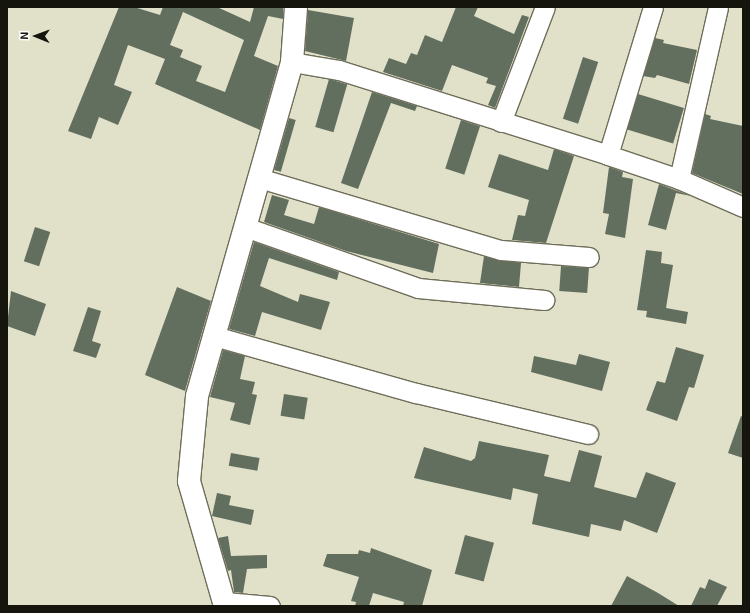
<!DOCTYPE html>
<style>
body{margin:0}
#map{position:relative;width:750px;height:613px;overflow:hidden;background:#e1e0c9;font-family:"Exo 2",sans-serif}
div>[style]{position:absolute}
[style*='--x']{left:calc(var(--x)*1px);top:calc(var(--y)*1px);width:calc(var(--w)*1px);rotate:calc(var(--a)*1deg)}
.building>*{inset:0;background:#626f5e;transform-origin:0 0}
.roads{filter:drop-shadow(1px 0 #6f6e5a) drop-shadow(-1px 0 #6f6e5a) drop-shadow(0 1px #6f6e5a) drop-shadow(0 -1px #6f6e5a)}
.street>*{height:19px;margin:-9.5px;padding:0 9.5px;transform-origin:9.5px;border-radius:9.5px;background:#fff}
.secondary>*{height:22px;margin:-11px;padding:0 11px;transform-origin:11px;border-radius:11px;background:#fff}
span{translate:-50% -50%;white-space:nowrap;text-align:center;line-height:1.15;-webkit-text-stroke:4px #fff;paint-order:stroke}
.frame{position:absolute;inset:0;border:8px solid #16150d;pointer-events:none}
.north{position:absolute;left:16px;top:16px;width:40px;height:40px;-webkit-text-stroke:3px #fff;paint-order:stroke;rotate:271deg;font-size:11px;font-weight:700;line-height:16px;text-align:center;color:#16150d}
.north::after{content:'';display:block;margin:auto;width:14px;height:18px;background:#16150d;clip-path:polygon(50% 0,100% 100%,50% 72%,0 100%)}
</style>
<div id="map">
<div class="building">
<i style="clip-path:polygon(evenodd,119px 7px,134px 7px,160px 15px,163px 7px,217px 7px,250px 22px,254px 7px,283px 7px,283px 19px,268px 16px,254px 56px,278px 66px,260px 130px,155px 84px,165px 59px,128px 45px,114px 85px,132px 92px,118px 125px,99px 117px,91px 139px,68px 131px,119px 7px,183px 12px,244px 40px,225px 92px,196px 81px,202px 66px,180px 57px,183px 50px,170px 45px,183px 12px)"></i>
<i style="clip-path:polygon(456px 7px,478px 7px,474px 16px,514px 34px,522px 15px,529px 17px,495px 108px,488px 105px,496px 86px,486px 83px,488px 78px,452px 65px,442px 91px,383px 72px,389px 58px,406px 64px,411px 53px,417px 55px,425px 35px,442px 42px)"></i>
<i style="clip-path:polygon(308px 10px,354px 18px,346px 61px,305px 51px)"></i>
<i style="clip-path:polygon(655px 38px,664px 40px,663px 43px,697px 50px,689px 84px,657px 75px,655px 78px,643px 76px)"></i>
<i style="left:583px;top:57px;width:16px;height:65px;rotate:18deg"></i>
<i style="left:329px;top:79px;width:19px;height:50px;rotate:16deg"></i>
<i style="clip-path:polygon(372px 92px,417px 106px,415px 111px,391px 103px,358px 189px,341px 183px)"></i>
<i style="left:638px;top:94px;width:48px;height:37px;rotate:17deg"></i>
<i style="clip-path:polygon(705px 114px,711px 116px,710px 119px,743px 126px,743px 194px,692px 173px)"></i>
<i style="left:289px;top:118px;width:7px;height:54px;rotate:16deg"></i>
<i style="left:461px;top:120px;width:20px;height:51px;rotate:18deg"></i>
<i style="clip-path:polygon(554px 149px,574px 156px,546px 243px,512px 240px,518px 215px,525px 216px,529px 200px,488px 187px,499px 154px,548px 170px)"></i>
<i style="clip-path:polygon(609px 167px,623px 172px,622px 177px,633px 179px,625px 238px,605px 234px,609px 214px,603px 213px)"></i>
<i style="clip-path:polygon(659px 184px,691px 196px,676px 193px,666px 230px,648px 225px)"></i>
<i style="clip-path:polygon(272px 195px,289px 200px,284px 215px,314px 224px,319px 207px,439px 244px,433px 273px,346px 251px,264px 222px)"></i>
<i style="left:35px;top:227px;width:16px;height:36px;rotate:18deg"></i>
<i style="clip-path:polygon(254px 242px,339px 272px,337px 280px,269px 258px,260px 286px,298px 302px,300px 294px,330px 302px,321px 330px,262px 312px,255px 336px,229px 329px)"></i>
<i style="clip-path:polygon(646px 250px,662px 252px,661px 263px,673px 265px,666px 308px,688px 312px,686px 324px,646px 317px,647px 311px,637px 310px)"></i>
<i style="clip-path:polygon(484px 256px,521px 263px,519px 287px,480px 283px)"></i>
<i style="left:561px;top:266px;width:28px;height:25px;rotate:4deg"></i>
<i style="clip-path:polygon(177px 287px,211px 301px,185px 391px,145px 375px)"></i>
<i style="clip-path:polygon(11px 291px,46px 304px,35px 336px,7px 326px)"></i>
<i style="clip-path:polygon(88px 307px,101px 311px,92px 341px,101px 344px,96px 358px,73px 351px)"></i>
<i style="clip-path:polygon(676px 347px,704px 355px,694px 388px,689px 387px,677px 421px,646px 410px,657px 381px,665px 383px)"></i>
<i style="clip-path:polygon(223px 350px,245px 356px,240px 379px,255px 382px,252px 394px,257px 395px,250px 425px,230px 420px,235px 403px,210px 397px)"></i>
<i style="clip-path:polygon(579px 354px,610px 362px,602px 391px,531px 372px,534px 356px,576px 365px)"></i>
<i style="left:284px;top:394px;width:24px;height:22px;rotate:9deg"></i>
<i style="clip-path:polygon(741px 416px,743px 417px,743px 458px,728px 453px)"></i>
<i style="clip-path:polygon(479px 441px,549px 455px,544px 476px,570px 482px,579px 450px,602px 456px,594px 487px,636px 498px,646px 472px,676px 483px,657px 533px,624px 520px,621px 531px,591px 524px,589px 537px,532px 524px,538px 494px,513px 488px,511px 500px,414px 478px,424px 447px,471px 461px,475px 458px)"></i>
<i style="left:231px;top:453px;width:29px;height:13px;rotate:10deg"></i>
<i style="clip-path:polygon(217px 493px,231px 496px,229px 505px,254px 510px,251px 525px,212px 516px)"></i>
<i style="left:465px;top:535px;width:30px;height:40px;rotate:15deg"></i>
<i style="clip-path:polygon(228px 536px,231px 556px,267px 555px,267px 568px,247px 569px,243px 593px,234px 592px,231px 570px,228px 571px,218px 538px)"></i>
<i style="clip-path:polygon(371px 548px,432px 570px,422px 606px,403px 606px,404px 602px,373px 593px,369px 606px,355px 606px,356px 602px,351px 601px,359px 577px,323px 566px,327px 554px,358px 554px,359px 550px,370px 553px)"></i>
<i style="clip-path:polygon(627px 576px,658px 593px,679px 606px,611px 606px)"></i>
<i style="clip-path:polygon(709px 579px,727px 587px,717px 606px,691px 606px,700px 587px,705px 589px)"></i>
</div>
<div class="roads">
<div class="street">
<i style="--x:292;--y:62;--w:48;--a:9.7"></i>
<i style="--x:339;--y:70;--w:282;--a:17.5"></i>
<i style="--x:608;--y:155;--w:75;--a:18.7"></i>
<i style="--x:679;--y:179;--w:70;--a:23.6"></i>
<i style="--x:501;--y:122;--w:123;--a:-69.1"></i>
<i style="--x:608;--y:155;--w:155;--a:-73.1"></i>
<i style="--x:259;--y:178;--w:252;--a:16.6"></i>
<i style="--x:501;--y:250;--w:88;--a:4.5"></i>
<i style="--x:679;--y:179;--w:176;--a:-77.2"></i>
<i style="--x:245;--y:227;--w:183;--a:19.4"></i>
<i style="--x:418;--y:288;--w:127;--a:5.4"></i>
<i style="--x:214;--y:336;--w:210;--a:15.8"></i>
<i style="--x:416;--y:393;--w:177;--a:13.4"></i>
<i style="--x:225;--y:602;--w:45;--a:5.1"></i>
</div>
<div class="secondary">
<i style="--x:225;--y:606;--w:130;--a:-106.1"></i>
<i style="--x:189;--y:481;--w:85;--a:-84.6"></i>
<i style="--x:197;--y:396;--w:347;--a:-74.1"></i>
<i style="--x:292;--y:62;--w:55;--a:-85.8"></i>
</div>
</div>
<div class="frame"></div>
<div class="north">N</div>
</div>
